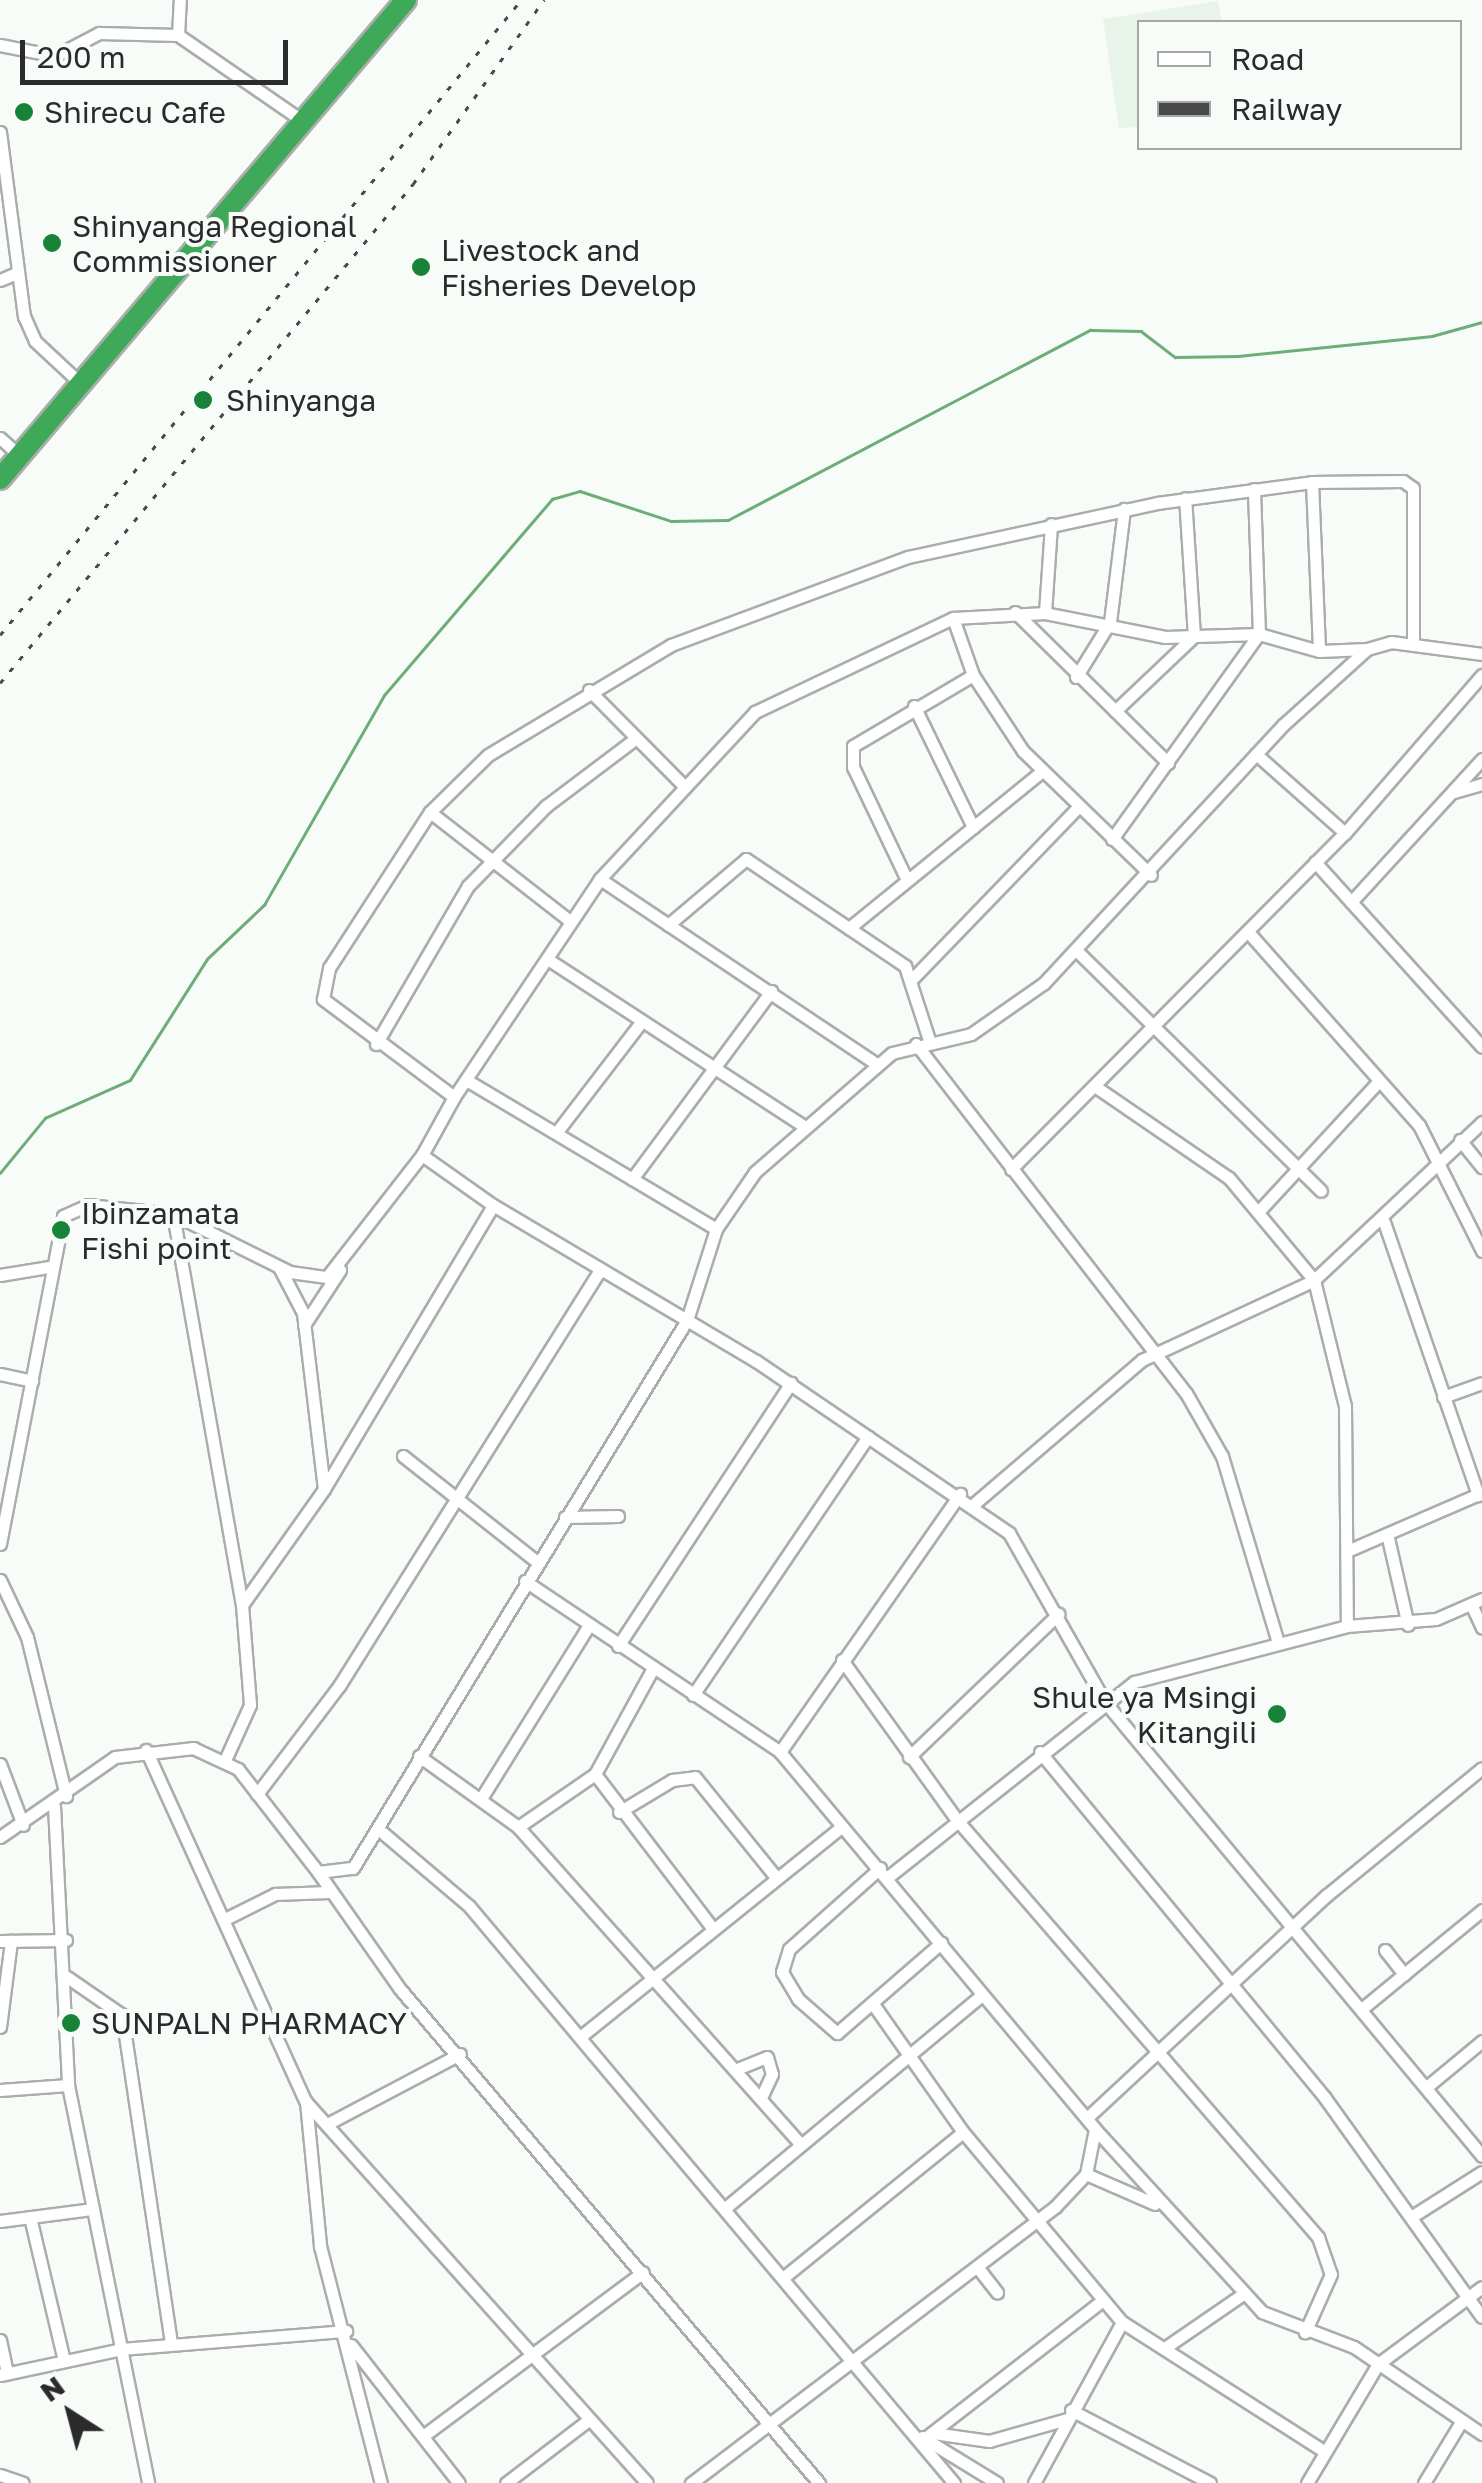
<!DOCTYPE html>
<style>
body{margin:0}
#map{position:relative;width:1482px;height:2483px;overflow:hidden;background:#f8fcf8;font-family:"Golos Text",sans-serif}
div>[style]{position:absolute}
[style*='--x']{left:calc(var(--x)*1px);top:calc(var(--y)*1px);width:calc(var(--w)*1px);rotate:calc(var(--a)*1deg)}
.built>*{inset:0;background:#e8f3e9}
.stream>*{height:2.5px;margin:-1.25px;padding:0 1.25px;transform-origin:1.25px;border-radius:1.25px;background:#6dad77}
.roads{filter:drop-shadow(2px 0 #aaaeaa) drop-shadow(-2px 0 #aaaeaa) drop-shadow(0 2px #aaaeaa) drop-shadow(0 -2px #aaaeaa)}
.street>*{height:11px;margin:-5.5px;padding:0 5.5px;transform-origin:5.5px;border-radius:5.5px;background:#fff}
.highway>*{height:20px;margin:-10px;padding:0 10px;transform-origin:10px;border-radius:10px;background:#3ea958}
.rail>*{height:2.5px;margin-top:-1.25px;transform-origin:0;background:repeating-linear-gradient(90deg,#484948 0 5px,transparent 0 15px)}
.dots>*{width:28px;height:28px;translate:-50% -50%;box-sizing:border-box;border:5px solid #f8fcf8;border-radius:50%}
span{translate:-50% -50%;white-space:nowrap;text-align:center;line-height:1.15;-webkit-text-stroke:8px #f8fcf8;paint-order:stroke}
.poi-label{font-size:30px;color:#2a2b2a}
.left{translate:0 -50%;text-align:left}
.right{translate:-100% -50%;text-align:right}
.legend{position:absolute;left:1137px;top:20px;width:325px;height:130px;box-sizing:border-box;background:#f8fcf8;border:2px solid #a6a8a6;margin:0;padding:12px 18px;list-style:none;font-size:30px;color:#2a2b2a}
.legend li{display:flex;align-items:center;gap:20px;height:50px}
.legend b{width:50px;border:2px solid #a6a8a6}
.north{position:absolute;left:20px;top:2363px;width:100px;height:100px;-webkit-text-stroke:8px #f8fcf8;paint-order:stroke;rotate:324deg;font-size:28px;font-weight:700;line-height:40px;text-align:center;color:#2a2b2a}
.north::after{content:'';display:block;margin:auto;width:35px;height:45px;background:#2a2b2a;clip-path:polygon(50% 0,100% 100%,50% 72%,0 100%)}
.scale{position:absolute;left:20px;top:40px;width:268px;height:45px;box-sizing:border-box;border:5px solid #2a2b2a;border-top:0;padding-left:12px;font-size:30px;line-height:35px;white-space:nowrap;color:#2a2b2a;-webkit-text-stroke:8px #f8fcf8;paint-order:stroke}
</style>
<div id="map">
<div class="built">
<i style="clip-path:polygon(1218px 1px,1222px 22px,1140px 22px,1139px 126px,1119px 129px,1103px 19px)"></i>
</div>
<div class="stream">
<i style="--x:0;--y:1173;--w:71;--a:-50.7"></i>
<i style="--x:45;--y:1118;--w:93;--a:-24.1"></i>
<i style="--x:130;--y:1080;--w:143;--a:-57.5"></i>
<i style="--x:207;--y:959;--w:79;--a:-43.5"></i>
<i style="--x:264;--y:905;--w:243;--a:-60.2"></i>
<i style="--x:385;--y:694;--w:257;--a:-49.4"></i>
<i style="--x:552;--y:499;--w:29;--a:-16"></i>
<i style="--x:580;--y:491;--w:96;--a:18.2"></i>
<i style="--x:671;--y:521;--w:57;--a:-1"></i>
<i style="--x:728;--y:520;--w:409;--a:-27.7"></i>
<i style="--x:1090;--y:330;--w:51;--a:1.1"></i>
<i style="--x:1141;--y:331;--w:43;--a:37.4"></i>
<i style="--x:1175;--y:357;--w:63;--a:-0.9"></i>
<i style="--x:1238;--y:356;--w:195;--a:-5.9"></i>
<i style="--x:1432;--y:336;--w:52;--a:-15.6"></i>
</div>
<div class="roads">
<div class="street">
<i style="--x:178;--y:35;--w:35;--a:-87"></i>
<i style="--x:0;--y:45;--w:56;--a:11.3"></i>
<i style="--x:55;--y:56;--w:50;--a:-27.6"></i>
<i style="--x:99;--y:33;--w:79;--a:1.5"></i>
<i style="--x:178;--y:35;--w:150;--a:34.6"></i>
<i style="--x:0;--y:132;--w:186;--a:82.6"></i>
<i style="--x:24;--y:316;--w:27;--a:66"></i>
<i style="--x:35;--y:341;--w:62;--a:43"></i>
<i style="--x:0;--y:280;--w:15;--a:-23"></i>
<i style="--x:0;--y:438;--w:27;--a:42"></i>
<i style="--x:1312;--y:482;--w:169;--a:87.6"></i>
<i style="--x:1015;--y:612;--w:215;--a:44.6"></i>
<i style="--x:1045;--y:613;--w:89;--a:-86.1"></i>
<i style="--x:953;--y:618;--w:60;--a:70.7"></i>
<i style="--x:973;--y:675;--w:91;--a:56.7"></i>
<i style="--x:1023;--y:751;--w:178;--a:44.1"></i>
<i style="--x:1367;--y:649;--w:48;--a:177.6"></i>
<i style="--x:1319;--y:651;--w:62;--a:-164.2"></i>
<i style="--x:1259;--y:634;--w:94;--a:178.2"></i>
<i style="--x:1165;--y:637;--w:122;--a:-168.7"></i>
<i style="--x:1045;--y:613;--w:92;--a:176.9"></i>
<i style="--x:953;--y:618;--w:219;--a:154.6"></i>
<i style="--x:755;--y:712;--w:228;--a:132.9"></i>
<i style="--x:600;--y:879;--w:262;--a:123.8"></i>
<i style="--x:454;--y:1097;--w:164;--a:-143.2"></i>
<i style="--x:323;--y:999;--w:32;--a:-79"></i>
<i style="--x:329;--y:968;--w:186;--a:-57.1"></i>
<i style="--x:430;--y:812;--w:81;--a:-44.5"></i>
<i style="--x:488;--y:755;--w:214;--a:-31"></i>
<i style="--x:671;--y:645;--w:253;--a:-20.4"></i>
<i style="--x:908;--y:557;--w:255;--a:-12.2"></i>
<i style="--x:1157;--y:503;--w:156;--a:-7.7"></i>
<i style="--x:1312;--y:482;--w:91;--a:-0.6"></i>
<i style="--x:1403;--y:481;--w:12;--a:35"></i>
<i style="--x:1413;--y:488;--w:156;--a:90"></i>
<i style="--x:1076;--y:677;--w:65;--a:-58.3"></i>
<i style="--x:1110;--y:622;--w:114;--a:-82.9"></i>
<i style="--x:589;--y:690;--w:136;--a:45.3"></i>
<i style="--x:914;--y:706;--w:135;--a:64"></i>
<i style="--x:1115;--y:711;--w:109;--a:-43.5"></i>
<i style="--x:1194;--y:636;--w:138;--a:-93.7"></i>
<i style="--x:1256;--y:754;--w:119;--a:41.6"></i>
<i style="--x:1454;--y:792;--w:29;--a:-16"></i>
<i style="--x:430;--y:812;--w:177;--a:37.9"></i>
<i style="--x:1112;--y:839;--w:252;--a:-54.4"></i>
<i style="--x:1259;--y:634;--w:145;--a:-92"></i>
<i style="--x:1315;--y:862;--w:249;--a:47.9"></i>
<i style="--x:906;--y:878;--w:123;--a:-115.5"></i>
<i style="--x:853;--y:767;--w:21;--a:-90"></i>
<i style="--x:853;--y:746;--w:139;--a:-30.6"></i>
<i style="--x:600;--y:879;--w:332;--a:33.8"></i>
<i style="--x:1351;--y:902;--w:194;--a:-47.5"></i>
<i style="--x:668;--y:925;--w:102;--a:-40.2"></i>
<i style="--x:746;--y:859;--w:192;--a:33.9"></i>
<i style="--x:905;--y:966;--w:81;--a:72"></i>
<i style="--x:849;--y:928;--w:247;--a:-39.1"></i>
<i style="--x:1249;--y:933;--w:256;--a:48.5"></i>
<i style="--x:1419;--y:1125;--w:141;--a:63.4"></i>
<i style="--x:1079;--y:953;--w:339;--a:44.5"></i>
<i style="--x:549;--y:960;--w:306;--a:33.1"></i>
<i style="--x:914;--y:977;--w:236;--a:-46"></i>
<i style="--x:376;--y:1044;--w:183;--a:-59.8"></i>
<i style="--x:468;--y:886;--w:112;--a:-45.7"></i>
<i style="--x:546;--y:806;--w:111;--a:-37"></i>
<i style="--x:916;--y:1044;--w:441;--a:52.3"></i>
<i style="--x:1186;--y:1393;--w:73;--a:60.3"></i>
<i style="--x:1222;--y:1456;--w:195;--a:73.3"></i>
<i style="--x:468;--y:1081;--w:289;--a:30.8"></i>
<i style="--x:1096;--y:1087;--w:161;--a:34.4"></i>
<i style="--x:1229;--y:1178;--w:133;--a:50.2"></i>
<i style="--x:1314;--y:1280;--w:130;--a:76.2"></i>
<i style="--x:1345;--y:1406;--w:220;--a:89.5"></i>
<i style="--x:556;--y:1133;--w:135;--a:-52.5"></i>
<i style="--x:1460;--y:1140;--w:35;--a:51"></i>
<i style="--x:422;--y:1155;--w:87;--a:35.2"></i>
<i style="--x:1011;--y:1169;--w:474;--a:-45.2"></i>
<i style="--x:1345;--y:833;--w:209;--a:-49.1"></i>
<i style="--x:632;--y:1179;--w:234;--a:-53.5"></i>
<i style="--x:1258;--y:1212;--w:178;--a:-47.3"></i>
<i style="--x:173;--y:1214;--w:397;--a:80"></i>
<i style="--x:242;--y:1605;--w:100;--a:85.4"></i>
<i style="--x:250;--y:1705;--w:58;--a:114.4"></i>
<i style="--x:1384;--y:1222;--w:289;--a:71"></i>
<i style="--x:279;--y:1267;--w:52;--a:62.4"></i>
<i style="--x:303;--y:1313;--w:177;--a:83.2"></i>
<i style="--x:0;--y:1275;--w:50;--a:-9.3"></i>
<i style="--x:304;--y:1325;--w:66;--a:-56.8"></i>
<i style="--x:0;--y:1374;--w:33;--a:12"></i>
<i style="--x:1443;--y:1397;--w:41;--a:-19.7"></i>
<i style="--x:403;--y:1456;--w:171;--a:38.3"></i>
<i style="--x:975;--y:1503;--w:220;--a:-40.6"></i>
<i style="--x:1142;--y:1360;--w:190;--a:-24.9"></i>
<i style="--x:1314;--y:1280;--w:231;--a:-43.2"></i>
<i style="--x:565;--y:1517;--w:53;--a:-1.1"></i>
<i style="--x:1388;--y:1538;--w:89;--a:77.1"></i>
<i style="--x:0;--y:1544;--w:334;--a:-79.1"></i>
<i style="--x:63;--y:1216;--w:27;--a:-24"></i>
<i style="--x:88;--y:1205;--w:85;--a:6"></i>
<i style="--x:173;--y:1214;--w:131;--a:26.4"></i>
<i style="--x:290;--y:1272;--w:37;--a:8"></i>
<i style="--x:327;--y:1277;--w:155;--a:-52.1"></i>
<i style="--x:422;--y:1155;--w:66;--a:-61.1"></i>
<i style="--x:1347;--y:1551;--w:146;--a:-23.4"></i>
<i style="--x:0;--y:1580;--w:63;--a:64.7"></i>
<i style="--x:27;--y:1637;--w:164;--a:76.2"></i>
<i style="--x:525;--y:1581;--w:307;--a:33.8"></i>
<i style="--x:780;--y:1752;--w:491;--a:50.1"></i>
<i style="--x:1095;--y:2129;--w:46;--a:101.3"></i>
<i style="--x:1086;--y:2174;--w:45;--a:133.2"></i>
<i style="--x:1055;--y:2207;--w:457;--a:142.8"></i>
<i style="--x:1471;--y:1604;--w:26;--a:65"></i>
<i style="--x:242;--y:1605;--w:142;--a:-54.7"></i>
<i style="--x:324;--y:1489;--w:330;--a:-59.2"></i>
<i style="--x:493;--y:1205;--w:306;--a:30.7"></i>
<i style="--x:756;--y:1361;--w:306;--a:34.2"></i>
<i style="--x:1009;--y:1533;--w:194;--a:60.4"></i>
<i style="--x:1105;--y:1702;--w:590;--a:50.29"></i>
<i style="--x:618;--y:1646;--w:315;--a:-56.7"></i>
<i style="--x:842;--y:1660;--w:197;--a:54.3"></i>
<i style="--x:957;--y:1820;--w:552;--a:49.12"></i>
<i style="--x:1318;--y:2237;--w:39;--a:71"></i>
<i style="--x:1331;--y:2274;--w:64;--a:114.1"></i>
<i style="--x:652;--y:1670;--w:119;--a:118.7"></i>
<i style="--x:595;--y:1774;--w:191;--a:52.7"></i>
<i style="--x:693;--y:1695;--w:312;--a:-55.9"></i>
<i style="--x:146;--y:1750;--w:387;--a:65.6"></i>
<i style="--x:306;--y:2102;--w:145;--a:84.4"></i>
<i style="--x:320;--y:2246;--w:245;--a:75.6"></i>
<i style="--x:780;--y:1752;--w:315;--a:-55.1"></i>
<i style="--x:1040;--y:1752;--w:448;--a:50.5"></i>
<i style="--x:1325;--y:2098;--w:269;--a:54.4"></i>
<i style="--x:419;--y:1756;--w:122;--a:35.6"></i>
<i style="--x:518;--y:1827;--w:424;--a:48.3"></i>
<i style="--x:909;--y:1757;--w:207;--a:-43.8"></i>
<i style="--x:0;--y:1764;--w:65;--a:69.3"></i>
<i style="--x:257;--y:1794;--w:136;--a:-52.8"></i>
<i style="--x:339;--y:1686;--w:492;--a:-57.9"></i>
<i style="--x:482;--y:1797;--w:203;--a:-58.1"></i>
<i style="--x:54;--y:1806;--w:279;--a:87.1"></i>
<i style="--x:68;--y:2085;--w:406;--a:78.6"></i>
<i style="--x:619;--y:1812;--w:62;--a:-31.1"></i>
<i style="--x:672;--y:1780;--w:23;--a:-7"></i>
<i style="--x:695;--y:1777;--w:126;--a:51.1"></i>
<i style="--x:518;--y:1827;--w:93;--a:-34.5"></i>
<i style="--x:383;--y:1833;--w:113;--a:40.3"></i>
<i style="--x:469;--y:1906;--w:754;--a:49.95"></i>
<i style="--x:0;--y:1837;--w:140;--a:-34.8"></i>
<i style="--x:115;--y:1757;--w:79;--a:-6.6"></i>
<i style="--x:193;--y:1748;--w:50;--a:25"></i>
<i style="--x:238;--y:1769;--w:130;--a:52.2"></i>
<i style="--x:318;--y:1872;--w:35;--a:-7"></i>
<i style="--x:353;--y:1868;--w:642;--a:-58.64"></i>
<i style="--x:687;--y:1320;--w:96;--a:-72.3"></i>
<i style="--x:716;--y:1229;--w:69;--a:-55.6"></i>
<i style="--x:755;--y:1172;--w:181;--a:-41"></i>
<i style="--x:892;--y:1053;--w:81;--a:-13.5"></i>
<i style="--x:971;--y:1034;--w:89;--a:-34.9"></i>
<i style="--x:1044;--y:983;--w:352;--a:-47.2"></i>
<i style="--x:1283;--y:725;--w:113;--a:-42.1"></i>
<i style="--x:1367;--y:649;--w:25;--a:-16"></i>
<i style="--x:1391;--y:642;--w:92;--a:7.5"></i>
<i style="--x:880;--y:1868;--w:122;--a:138.3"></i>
<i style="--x:789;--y:1949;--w:24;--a:107"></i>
<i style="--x:782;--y:1972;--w:31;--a:59"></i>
<i style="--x:798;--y:1999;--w:52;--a:41.1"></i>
<i style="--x:837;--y:2033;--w:138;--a:-40.9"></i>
<i style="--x:318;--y:1872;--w:143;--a:55"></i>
<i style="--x:400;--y:1989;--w:648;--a:49.7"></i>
<i style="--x:888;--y:1877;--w:314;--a:-38.4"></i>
<i style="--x:1134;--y:1682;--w:220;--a:-14.7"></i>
<i style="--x:1347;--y:1626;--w:89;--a:-4.5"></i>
<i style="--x:1436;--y:1619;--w:50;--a:-23.5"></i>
<i style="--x:227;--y:1918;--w:54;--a:-26.6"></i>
<i style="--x:275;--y:1894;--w:54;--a:-2.1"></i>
<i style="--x:0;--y:1941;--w:66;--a:-0.9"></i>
<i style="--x:1385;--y:1950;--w:31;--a:52"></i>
<i style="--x:67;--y:1977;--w:67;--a:34.6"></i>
<i style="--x:122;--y:2015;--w:332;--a:81.5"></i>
<i style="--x:873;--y:2004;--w:156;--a:54.9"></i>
<i style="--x:963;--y:2132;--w:248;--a:50.1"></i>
<i style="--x:1122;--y:2322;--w:241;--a:32.6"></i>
<i style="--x:1364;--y:2007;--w:153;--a:-39.4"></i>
<i style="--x:0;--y:2027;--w:87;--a:-82.7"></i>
<i style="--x:580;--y:2037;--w:336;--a:-38.8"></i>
<i style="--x:737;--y:2069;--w:32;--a:-22"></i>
<i style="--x:767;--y:2057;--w:18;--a:74"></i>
<i style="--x:772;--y:2074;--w:26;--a:115"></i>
<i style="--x:1429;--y:2085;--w:69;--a:-39.7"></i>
<i style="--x:0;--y:2090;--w:68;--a:-4.2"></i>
<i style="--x:306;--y:2102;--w:511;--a:48.17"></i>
<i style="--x:1090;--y:2115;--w:323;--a:-42.9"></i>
<i style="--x:1327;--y:1895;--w:200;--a:-39.3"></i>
<i style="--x:329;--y:2123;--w:148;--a:-27.8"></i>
<i style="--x:1095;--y:2129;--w:248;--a:47.6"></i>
<i style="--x:1262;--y:2312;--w:98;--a:20.8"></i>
<i style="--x:1354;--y:2347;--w:155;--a:34.2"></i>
<i style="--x:1086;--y:2174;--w:75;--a:23.5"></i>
<i style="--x:724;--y:2209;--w:335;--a:-39.7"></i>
<i style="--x:30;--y:2217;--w:148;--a:76.7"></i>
<i style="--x:1411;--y:2217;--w:84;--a:-32.4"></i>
<i style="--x:0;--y:2221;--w:94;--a:-7.4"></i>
<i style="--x:978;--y:2268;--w:31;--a:52"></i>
<i style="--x:784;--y:2277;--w:230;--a:-39"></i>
<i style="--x:0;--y:2340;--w:34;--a:78"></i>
<i style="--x:351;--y:2345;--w:175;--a:52"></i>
<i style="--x:1166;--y:2347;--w:93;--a:-34.5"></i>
<i style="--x:0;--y:2375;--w:124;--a:-12.1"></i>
<i style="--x:121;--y:2349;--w:226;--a:-4.6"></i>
<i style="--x:1071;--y:2410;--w:157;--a:27.7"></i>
<i style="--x:933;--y:2433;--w:57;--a:8.1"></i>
<i style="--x:989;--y:2441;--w:81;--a:-15.8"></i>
<i style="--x:423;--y:2436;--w:274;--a:-36.7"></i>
<i style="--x:922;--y:2437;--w:88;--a:31.5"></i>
<i style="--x:925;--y:2438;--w:225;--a:-37.8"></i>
<i style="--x:0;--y:2475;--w:24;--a:19"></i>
<i style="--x:506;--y:2483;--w:102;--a:-37.4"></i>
<i style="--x:1034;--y:2483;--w:183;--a:-61.3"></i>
<i style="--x:1307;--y:2483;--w:139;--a:-59.2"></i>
<i style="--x:1378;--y:2364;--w:129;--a:-36.5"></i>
<i style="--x:1424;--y:2483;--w:71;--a:-58.8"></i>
</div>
<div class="highway">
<i style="--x:0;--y:479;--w:628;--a:-49.72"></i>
</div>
</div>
<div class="rail">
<i style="--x:0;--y:635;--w:821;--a:-50.63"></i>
<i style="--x:0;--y:683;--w:648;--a:-50.39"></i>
<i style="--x:413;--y:184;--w:226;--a:-54.6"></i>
</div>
<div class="dots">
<i style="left:24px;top:112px;background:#178238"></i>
<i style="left:52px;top:243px;background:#178238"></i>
<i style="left:421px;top:267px;background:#178238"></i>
<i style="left:203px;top:400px;background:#178238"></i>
<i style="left:61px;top:1230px;background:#178238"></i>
<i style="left:1277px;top:1714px;background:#178238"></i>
<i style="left:71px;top:2023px;background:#178238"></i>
</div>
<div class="poi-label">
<span class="left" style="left:44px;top:112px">Shirecu Cafe</span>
<span class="left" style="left:72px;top:243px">Shinyanga Regional<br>Commissioner</span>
<span class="left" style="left:441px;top:267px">Livestock and<br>Fisheries Develop</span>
<span class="left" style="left:226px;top:400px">Shinyanga</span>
<span class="left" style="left:81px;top:1230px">Ibinzamata<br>Fishi point</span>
<span class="right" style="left:1257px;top:1714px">Shule ya Msingi<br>Kitangili</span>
<span class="left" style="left:91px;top:2023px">SUNPALN PHARMACY</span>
</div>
<ul class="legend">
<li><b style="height:12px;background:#fff"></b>Road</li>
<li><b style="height:12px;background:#484948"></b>Railway</li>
</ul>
<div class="north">N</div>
<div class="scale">200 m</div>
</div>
